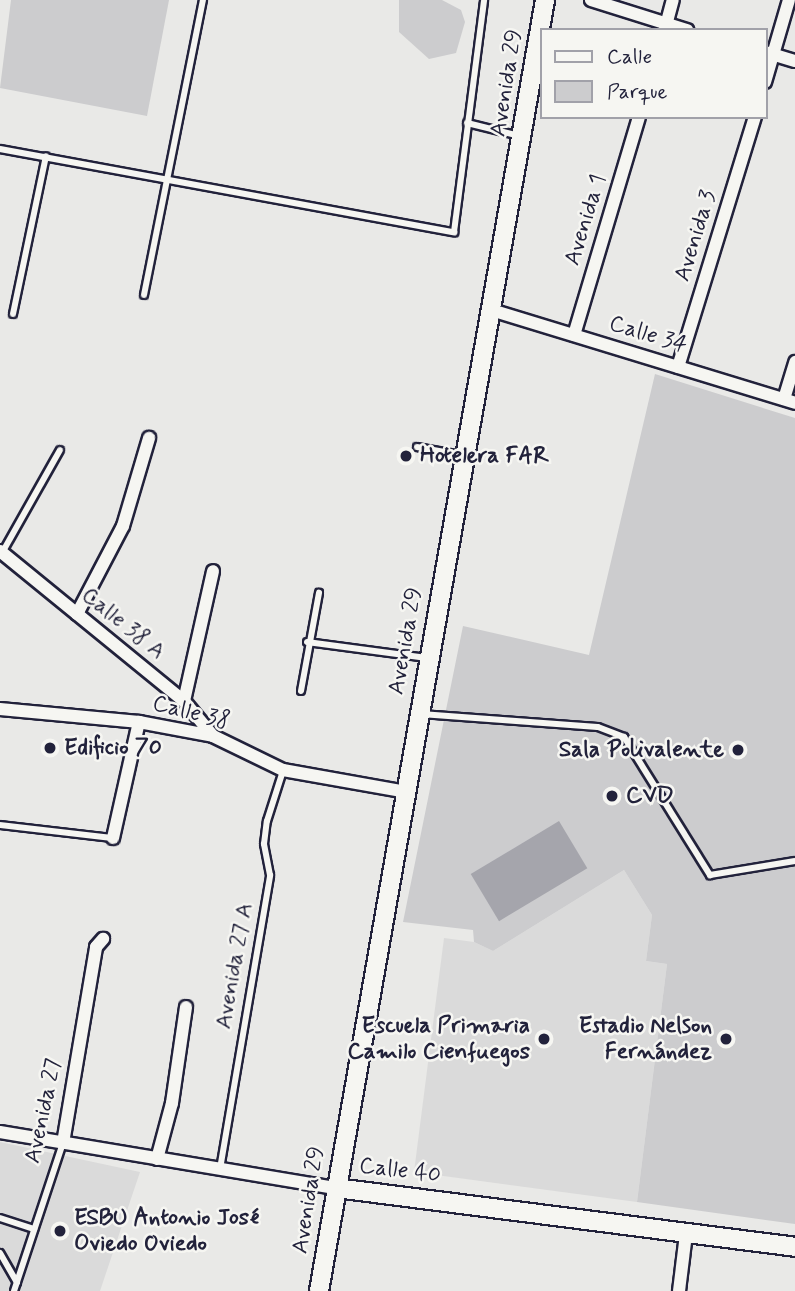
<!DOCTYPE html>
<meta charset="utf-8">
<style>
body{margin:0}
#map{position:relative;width:795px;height:1291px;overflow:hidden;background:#e9e9e7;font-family:Mynerve,sans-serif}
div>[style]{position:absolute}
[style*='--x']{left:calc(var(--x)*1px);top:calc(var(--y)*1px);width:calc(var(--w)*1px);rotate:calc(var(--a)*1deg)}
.built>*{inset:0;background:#dadada}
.green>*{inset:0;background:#ccccce}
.water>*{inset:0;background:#a5a5ac;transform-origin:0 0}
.roads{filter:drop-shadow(2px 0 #22223b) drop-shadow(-2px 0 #22223b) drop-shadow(0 2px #22223b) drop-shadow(0 -2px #22223b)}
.lane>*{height:6px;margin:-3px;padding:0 3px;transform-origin:3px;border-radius:3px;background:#f6f6f2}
.street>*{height:12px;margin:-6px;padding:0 6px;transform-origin:6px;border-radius:6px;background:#f6f6f2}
.secondary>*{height:18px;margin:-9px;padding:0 9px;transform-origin:9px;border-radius:9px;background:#f6f6f2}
.dots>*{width:19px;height:19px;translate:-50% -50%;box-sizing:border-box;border:4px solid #f6f6f2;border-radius:50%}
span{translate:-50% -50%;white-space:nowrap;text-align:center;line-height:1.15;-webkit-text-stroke:5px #f6f6f2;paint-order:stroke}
.street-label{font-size:23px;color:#22223b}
.poi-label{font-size:23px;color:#22223b;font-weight:700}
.left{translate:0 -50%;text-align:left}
.right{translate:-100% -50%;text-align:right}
.legend{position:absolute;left:540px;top:28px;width:228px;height:91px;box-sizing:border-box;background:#f6f6f2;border:2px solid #a1a1a9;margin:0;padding:9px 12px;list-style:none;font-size:21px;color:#22223b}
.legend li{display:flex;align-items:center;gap:14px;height:35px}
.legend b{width:35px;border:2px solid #a1a1a9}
</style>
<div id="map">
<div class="built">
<i style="clip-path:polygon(624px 870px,652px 915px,646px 961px,667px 964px,637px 1202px,414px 1172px,444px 938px,474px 942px,493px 951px)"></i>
<i style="clip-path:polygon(0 1142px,140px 1172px,100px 1291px,0 1291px)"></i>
</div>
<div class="green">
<i style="clip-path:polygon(11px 0,169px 0,147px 116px,0 88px)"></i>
<i style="clip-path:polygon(399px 0,442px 0,461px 10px,465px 22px,456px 53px,429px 59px,399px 32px)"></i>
<i style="clip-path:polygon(655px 374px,795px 418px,795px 1224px,637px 1202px,667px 964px,646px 961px,652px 915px,624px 870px,493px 951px,474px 942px,473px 930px,403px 922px,463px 626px,589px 655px)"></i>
</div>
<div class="water">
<i style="left:559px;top:821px;width:55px;height:103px;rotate:59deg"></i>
</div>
<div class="roads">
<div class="lane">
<i style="--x:467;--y:123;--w:55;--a:13.8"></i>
<i style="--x:0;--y:149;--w:462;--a:10.4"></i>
<i style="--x:454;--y:232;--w:234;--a:-82.6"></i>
<i style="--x:144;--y:295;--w:301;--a:-78.7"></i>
<i style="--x:13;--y:314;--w:161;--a:-78.2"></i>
<i style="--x:417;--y:447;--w:46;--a:10.1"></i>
<i style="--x:2;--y:553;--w:118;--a:-60.6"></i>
<i style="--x:307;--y:642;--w:121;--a:7.6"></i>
<i style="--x:301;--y:691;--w:100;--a:-79.6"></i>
<i style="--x:421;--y:714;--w:177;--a:4.2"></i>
<i style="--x:598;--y:727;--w:28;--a:21"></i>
<i style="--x:624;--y:737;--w:163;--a:58.1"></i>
<i style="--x:710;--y:875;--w:86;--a:-9.4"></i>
<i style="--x:0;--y:825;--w:114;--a:6.6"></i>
<i style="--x:220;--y:1169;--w:298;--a:-80.3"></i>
<i style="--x:270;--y:875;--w:32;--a:-101"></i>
<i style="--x:264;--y:844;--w:23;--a:-83"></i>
<i style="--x:267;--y:821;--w:52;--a:-72.3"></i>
<i style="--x:0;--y:1218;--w:36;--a:18"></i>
<i style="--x:0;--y:1253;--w:34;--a:60"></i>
<i style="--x:14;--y:1291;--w:156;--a:-71.7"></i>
</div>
<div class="street">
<i style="--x:591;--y:0;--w:101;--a:17.4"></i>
<i style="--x:665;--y:29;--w:30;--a:-75"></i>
<i style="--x:765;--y:52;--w:31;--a:17"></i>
<i style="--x:765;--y:82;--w:85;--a:-73.7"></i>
<i style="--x:488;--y:309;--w:321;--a:17"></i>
<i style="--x:574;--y:335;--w:227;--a:-73.4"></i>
<i style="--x:678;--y:367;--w:262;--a:-72.9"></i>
<i style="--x:784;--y:399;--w:39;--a:-73"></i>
<i style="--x:0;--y:551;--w:237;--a:39.2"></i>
<i style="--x:184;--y:701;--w:45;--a:50.4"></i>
<i style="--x:77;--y:614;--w:99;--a:-62.4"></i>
<i style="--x:123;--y:526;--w:92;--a:-73.5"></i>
<i style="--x:184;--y:701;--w:133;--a:-77.4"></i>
<i style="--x:0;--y:709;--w:140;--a:5.3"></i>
<i style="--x:139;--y:722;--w:75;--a:10.7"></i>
<i style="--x:213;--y:736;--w:78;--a:25.9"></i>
<i style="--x:283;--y:770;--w:125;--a:10.1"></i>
<i style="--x:113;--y:838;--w:119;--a:-77.4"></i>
<i style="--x:0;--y:1132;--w:341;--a:9.5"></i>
<i style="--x:63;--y:1143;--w:199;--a:-80.4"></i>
<i style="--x:96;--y:947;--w:11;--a:-49"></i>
<i style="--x:157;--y:1159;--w:58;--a:-75"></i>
<i style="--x:172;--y:1103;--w:97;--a:-81.7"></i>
<i style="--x:679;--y:1291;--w:57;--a:-83"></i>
</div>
<div class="secondary">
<i style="--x:336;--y:1188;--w:463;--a:7.3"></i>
<i style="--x:319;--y:1291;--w:1311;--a:-80.07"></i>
</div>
</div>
<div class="dots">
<i style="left:406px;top:456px;background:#22223b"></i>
<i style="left:50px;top:748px;background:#22223b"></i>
<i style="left:738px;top:750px;background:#22223b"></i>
<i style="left:612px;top:796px;background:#22223b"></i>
<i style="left:544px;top:1039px;background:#22223b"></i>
<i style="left:726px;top:1039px;background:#22223b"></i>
<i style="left:60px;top:1231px;background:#22223b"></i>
</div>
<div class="street-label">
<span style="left:507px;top:83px;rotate:-81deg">Avenida 29</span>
<span style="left:586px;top:220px;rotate:-73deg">Avenida 1</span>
<span style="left:696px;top:236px;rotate:-73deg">Avenida 3</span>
<span style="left:648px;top:335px;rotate:17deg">Calle 34</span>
<span style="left:123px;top:624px;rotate:39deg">Calle 38 A</span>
<span style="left:406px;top:641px;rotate:-80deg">Avenida 29</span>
<span style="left:191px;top:713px;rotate:14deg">Calle 38</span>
<span style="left:235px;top:966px;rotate:-80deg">Avenida 27 A</span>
<span style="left:44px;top:1111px;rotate:-78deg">Avenida 27</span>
<span style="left:400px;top:1171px;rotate:7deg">Calle 40</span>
<span style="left:309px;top:1200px;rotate:-81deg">Avenida 29</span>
</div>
<div class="poi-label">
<span class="left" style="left:420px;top:456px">Hotelera FAR</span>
<span class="left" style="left:64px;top:748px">Edificio 70</span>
<span class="right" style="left:724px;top:750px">Sala Polivalente</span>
<span class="left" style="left:626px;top:796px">CVD</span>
<span class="right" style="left:530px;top:1039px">Escuela Primaria<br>Camilo Cienfuegos</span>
<span class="right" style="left:712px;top:1039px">Estadio Nelson<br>Fernández</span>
<span class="left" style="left:74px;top:1231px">ESBU Antonio José<br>Oviedo Oviedo</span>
</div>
<ul class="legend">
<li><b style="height:9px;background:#f6f6f2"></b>Calle</li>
<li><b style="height:19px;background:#ccccce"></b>Parque</li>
</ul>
</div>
